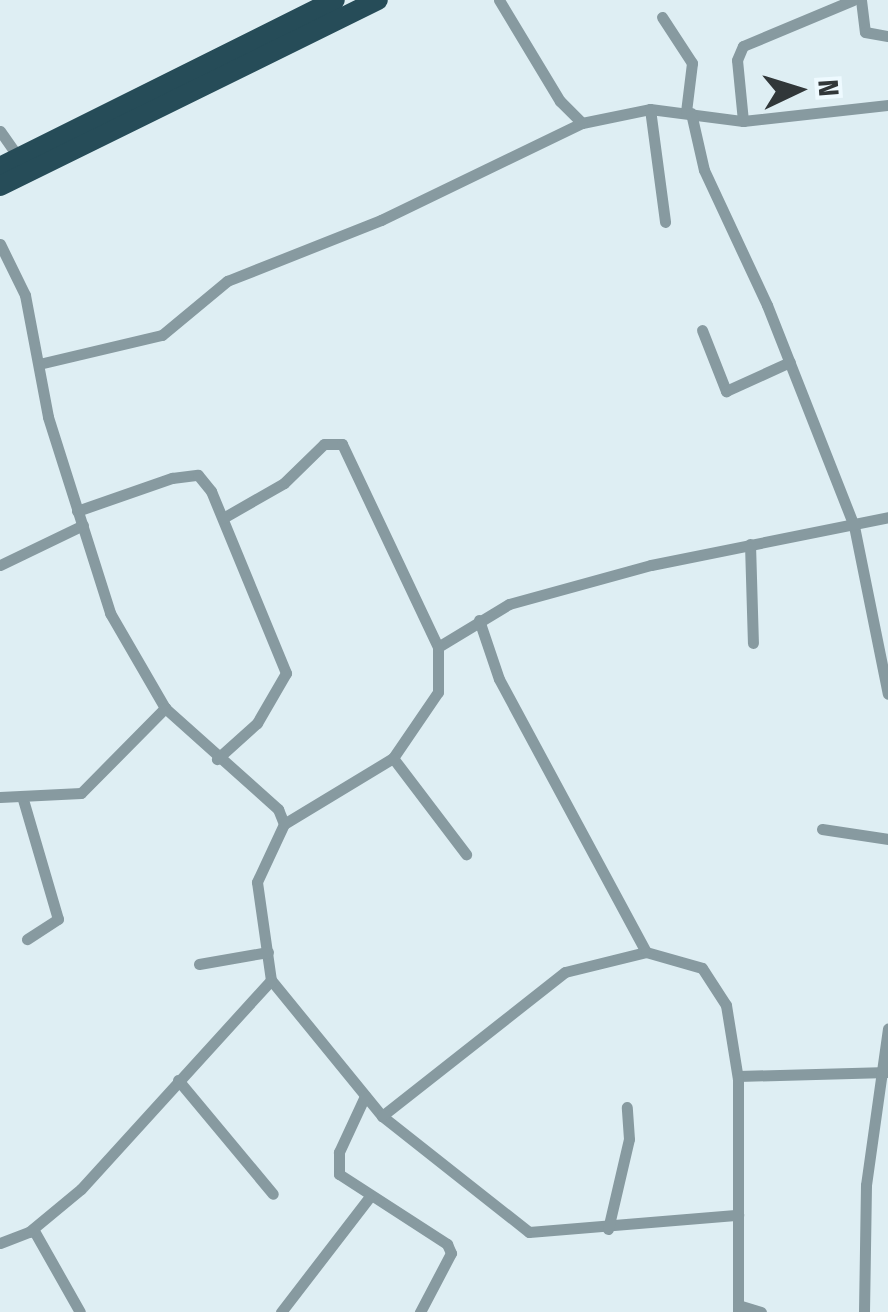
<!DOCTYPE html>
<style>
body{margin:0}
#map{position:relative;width:888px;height:1312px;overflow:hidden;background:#deeef3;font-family:"Fira Sans Condensed",sans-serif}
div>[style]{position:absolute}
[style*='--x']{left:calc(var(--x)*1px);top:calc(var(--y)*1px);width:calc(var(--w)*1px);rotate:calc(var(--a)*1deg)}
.minor>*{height:11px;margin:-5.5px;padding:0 5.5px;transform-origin:5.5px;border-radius:5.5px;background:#879aa0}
.trunk>*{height:20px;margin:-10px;padding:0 10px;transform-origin:10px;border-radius:10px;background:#264c58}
span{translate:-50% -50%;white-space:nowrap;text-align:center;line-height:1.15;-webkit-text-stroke:9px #eefaff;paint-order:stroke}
.north{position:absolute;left:748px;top:40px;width:100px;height:100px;-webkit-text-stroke:8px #eefaff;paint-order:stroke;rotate:86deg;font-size:28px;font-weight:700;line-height:40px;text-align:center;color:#313739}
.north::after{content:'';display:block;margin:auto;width:35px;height:45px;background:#313739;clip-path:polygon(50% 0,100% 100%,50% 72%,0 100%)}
</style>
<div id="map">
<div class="minor">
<i style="--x:499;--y:0;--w:118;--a:58.9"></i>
<i style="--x:560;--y:101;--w:31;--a:45"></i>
<i style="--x:582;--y:123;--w:69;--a:-11.6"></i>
<i style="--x:650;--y:109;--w:94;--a:7.4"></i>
<i style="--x:743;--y:121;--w:146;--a:-6.3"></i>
<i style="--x:861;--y:0;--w:32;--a:83"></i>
<i style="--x:865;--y:32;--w:23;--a:10"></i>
<i style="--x:662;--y:17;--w:55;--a:56.9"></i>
<i style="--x:692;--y:63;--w:49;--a:97"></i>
<i style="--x:650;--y:109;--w:114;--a:82.4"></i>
<i style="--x:691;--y:113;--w:58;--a:77.2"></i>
<i style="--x:704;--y:170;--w:149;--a:65"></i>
<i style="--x:767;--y:305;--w:238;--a:68.5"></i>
<i style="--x:854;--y:526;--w:171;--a:78.6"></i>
<i style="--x:743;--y:121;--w:61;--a:-95.6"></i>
<i style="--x:737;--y:60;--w:15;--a:-67"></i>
<i style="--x:743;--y:46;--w:119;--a:-22.7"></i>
<i style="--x:0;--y:131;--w:32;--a:55"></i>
<i style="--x:0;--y:244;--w:57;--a:63.9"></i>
<i style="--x:25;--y:295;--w:124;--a:79.3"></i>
<i style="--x:48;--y:417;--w:206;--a:72.4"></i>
<i style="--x:110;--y:613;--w:110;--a:59.9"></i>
<i style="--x:165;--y:708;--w:152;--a:41.8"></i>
<i style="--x:278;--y:809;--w:16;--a:68"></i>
<i style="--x:284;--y:824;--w:64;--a:115"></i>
<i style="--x:257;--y:882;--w:99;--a:81.9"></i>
<i style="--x:271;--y:980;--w:176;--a:50.8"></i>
<i style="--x:382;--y:1116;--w:187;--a:38.3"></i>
<i style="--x:529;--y:1232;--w:210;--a:-4.7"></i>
<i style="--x:702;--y:330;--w:66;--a:68.5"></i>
<i style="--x:726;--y:391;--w:70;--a:-24.4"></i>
<i style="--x:39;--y:364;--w:126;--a:-13.3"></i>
<i style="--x:162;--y:335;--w:85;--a:-39.7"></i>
<i style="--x:227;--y:281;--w:166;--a:-21.6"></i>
<i style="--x:381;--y:220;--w:223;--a:-25.8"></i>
<i style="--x:77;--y:511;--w:101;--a:-19.2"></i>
<i style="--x:172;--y:478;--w:26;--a:-7"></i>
<i style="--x:198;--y:475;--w:21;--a:51"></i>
<i style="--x:211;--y:491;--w:197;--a:67.6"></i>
<i style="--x:286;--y:673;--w:58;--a:120.1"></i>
<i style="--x:257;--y:723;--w:54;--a:138"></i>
<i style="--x:223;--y:518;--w:70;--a:-29.8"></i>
<i style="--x:284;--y:483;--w:56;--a:-44.3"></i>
<i style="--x:324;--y:444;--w:18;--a:0"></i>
<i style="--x:342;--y:444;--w:225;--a:64.7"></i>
<i style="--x:438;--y:647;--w:45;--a:90"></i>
<i style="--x:438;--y:692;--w:80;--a:124.3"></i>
<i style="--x:393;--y:758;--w:127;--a:148.8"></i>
<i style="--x:750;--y:544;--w:99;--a:88.3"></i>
<i style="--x:0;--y:565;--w:92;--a:-25.7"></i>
<i style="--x:479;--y:620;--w:62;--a:71.3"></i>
<i style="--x:499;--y:679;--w:310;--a:61.7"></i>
<i style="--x:438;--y:647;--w:83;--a:-31.2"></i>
<i style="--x:509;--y:604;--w:147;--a:-15.4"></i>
<i style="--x:651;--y:565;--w:242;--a:-11.4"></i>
<i style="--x:393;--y:758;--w:121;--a:52.8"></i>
<i style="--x:22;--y:796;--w:128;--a:73.7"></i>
<i style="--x:58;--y:919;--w:37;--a:147"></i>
<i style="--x:0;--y:797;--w:81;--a:-2.8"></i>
<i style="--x:81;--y:793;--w:120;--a:-45.3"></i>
<i style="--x:822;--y:829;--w:67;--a:8.6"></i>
<i style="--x:199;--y:964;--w:70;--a:-9.9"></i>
<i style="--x:738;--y:1076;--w:150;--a:-1.5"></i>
<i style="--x:178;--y:1080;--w:148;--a:50.2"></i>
<i style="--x:365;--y:1096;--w:62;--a:114.9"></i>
<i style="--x:339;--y:1152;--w:22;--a:90"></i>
<i style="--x:339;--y:1174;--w:129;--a:32.9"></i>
<i style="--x:447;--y:1244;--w:10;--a:66"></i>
<i style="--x:451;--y:1253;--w:67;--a:117.7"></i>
<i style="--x:382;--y:1116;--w:233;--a:-38.2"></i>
<i style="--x:565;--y:972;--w:83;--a:-13.9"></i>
<i style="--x:646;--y:952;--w:58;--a:15.9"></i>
<i style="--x:702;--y:968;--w:44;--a:57"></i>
<i style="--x:726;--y:1005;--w:75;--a:80.8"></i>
<i style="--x:738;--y:1079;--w:233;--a:90"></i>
<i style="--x:33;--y:1229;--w:95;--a:60.5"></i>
<i style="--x:608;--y:1229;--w:92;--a:-76.9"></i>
<i style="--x:629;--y:1139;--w:32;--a:-94"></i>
<i style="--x:0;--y:1243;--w:31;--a:-21"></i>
<i style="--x:29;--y:1232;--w:67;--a:-39.6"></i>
<i style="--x:81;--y:1189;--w:282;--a:-47.7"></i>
<i style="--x:738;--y:1305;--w:24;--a:17"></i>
<i style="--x:281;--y:1312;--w:143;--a:-52.4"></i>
<i style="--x:864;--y:1312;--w:127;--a:-89.1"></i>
<i style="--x:866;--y:1185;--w:158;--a:-82"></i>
</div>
<div class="trunk">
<i style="--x:0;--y:167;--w:374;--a:-26.5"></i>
<i style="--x:0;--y:186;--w:421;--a:-26.2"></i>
</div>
<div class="north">N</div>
</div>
